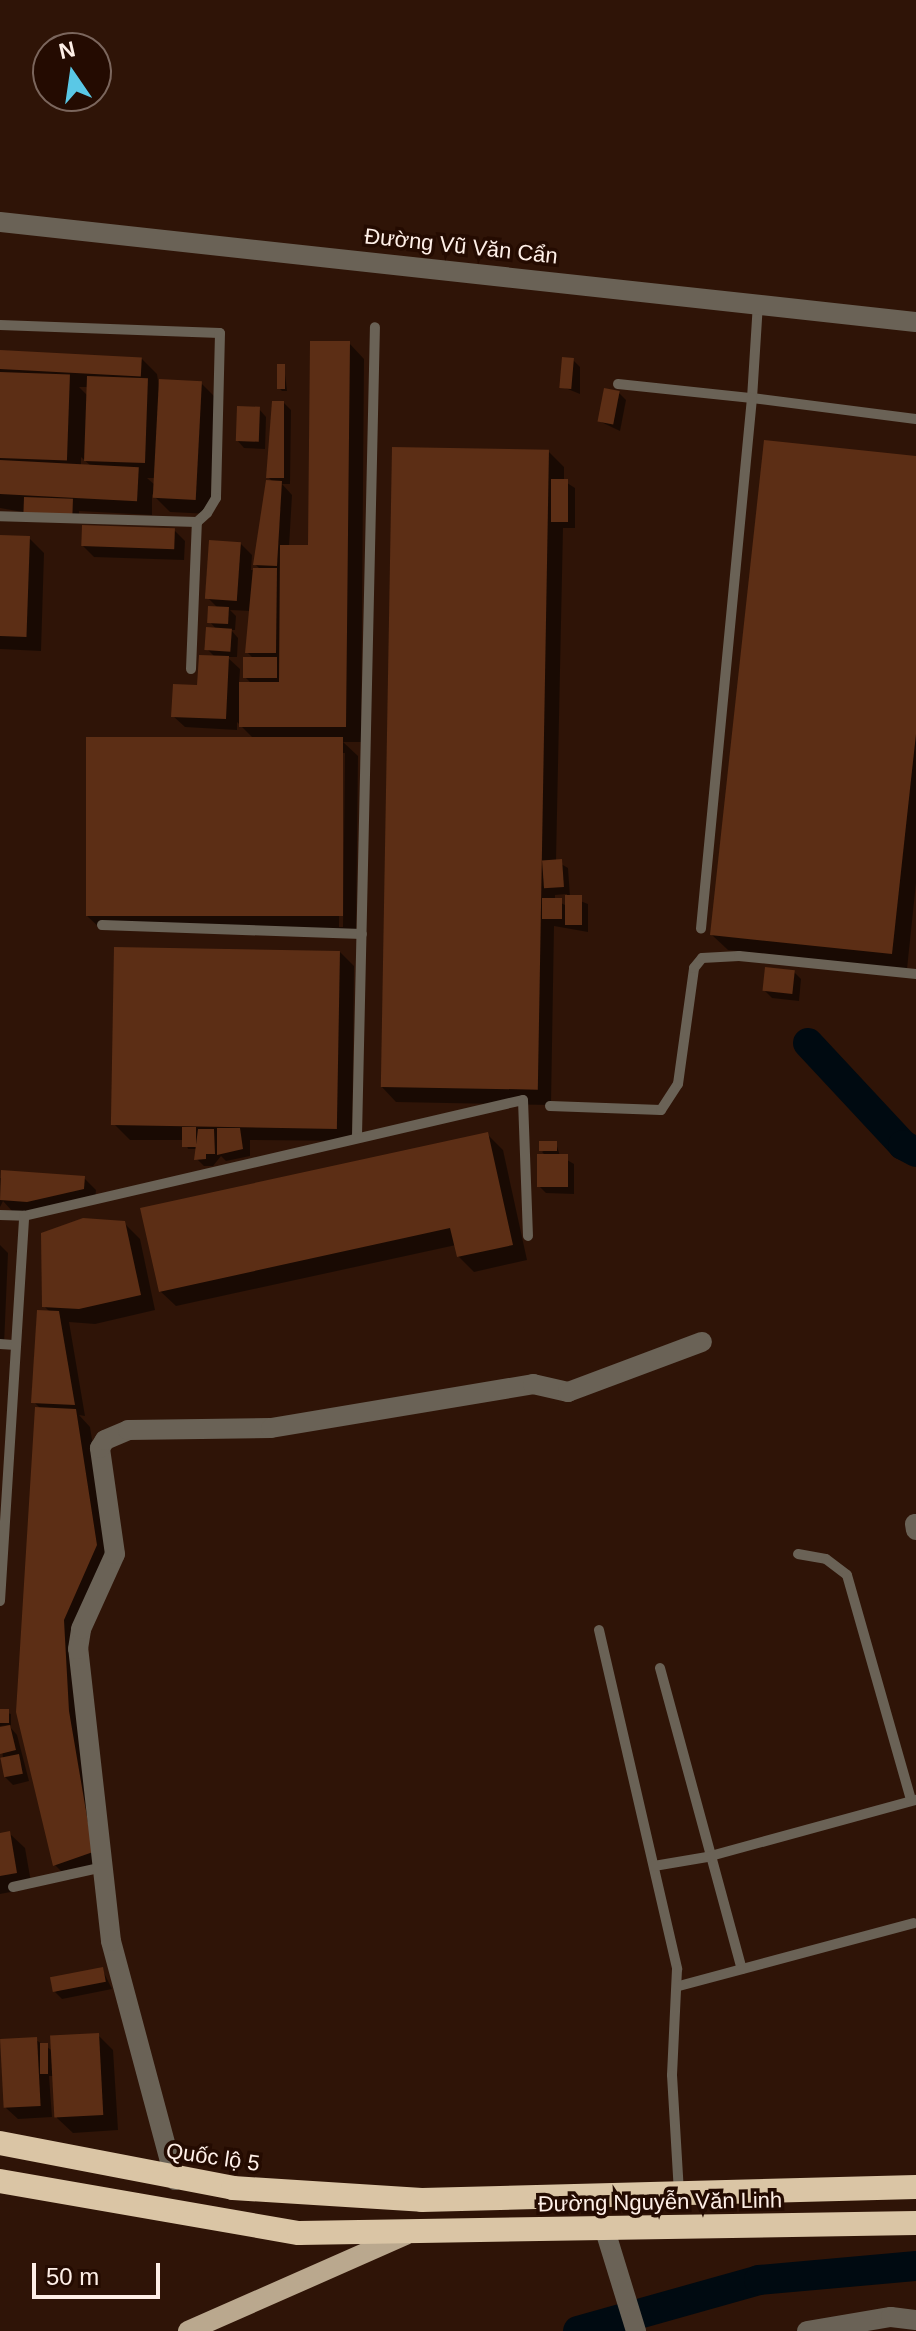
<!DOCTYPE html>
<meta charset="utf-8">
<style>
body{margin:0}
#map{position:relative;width:916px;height:2331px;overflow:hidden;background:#2f1407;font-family:Arial,sans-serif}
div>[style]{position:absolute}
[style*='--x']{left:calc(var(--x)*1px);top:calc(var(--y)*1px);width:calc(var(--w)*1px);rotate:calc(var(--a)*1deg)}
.shadow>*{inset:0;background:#0007}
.river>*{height:30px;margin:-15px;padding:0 15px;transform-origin:15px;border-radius:15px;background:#000a11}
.building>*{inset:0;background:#5c2e15;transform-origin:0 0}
.lane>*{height:10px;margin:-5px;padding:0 5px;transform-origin:5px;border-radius:5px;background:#6a6256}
.street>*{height:20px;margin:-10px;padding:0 10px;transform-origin:10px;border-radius:10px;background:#6a6256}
.primary>*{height:20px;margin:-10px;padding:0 10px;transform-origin:10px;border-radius:10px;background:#baa88e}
.highway>*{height:24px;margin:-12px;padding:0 12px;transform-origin:12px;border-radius:12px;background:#dac5a5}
span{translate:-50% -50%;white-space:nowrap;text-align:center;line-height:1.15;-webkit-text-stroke:7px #240b01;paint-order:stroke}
.street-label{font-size:22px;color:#feefe7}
.north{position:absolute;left:32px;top:32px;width:80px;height:80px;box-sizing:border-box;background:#240b01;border:2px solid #7b665d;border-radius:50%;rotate:347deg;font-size:22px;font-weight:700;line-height:32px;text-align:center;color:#feefe7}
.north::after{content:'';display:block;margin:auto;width:28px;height:36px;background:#5ac8e6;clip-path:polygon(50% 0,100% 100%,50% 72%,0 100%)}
.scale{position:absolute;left:32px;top:2263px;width:128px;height:36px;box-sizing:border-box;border:4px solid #feefe7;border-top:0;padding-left:10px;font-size:24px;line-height:28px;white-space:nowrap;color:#feefe7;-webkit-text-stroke:6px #240b01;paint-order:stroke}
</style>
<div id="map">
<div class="shadow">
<i style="clip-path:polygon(evenodd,349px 343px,364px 359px,361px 742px,343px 742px,358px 756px,356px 932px,102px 930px,86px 915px,255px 740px,237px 722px,237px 730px,185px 727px,173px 716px,199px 687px,215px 657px,207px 649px,217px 630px,210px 622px,218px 608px,208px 598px,240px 543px,252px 555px,251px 570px,261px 570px,255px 564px,274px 483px,268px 477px,284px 403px,291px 410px,290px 484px,282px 484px,292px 495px,289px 547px,310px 547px,349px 343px,230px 610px,251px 611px,247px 652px,254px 659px,245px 677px,252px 684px,239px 684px,240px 669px,227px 657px,237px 657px,238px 638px,231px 630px,235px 630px,236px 616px,230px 610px,349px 343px,341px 753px,345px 753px,343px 927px,339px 927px,341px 753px)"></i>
<i style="clip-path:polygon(evenodd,0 352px,142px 359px,157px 374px,160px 394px,201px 383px,216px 398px,210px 514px,170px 512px,152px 494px,152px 515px,79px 511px,79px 522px,0 508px,0 352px,79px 387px,89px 387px,88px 396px,79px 387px,0 352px,81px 457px,91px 466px,81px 466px,81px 457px,0 352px,147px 478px,156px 478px,156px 486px,147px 478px)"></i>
<i style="clip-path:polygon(573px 360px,580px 367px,580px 394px,563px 387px)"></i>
<i style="clip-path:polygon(284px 366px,287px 391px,282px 391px,279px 388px)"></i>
<i style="clip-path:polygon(619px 393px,626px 400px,620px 431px,599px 421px)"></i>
<i style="clip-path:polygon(259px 409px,266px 417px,265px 449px,244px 448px,237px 440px)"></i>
<i style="clip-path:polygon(evenodd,549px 452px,564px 467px,564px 481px,575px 488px,575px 528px,563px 528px,556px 861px,568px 868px,570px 897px,588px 904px,588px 932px,554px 926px,551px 1105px,396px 1102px,381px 1086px,549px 452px,567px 894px,567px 906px,555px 900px,555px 895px,567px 894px)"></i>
<i style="clip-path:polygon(916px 458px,916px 883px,907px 969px,728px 950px,712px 935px)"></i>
<i style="clip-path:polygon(174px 530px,185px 541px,184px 560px,94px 557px,83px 546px)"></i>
<i style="clip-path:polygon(0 537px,29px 538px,44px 553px,41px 651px,0 649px)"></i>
<i style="clip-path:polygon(339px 951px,354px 966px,352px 1141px,250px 1140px,250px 1156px,226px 1161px,221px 1156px,213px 1166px,204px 1166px,197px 1159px,198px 1149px,188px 1149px,185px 1140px,130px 1140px,114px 1124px)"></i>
<i style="clip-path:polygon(794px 972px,801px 979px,799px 1001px,772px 998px,765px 991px)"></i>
<i style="clip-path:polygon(488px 1135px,503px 1150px,527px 1260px,474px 1272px,458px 1256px,456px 1245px,176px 1306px,160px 1291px)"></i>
<i style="clip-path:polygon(556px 1143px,560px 1156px,574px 1164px,574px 1194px,546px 1193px,539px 1186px,546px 1156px,542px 1152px)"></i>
<i style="clip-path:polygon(0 1178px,84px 1178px,96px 1190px,95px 1200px,39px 1213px,12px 1211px,3px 1201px,0 1207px)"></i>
<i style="clip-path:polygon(124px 1223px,140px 1239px,155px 1310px,95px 1324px,69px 1322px,85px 1416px,79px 1415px,90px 1427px,111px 1561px,78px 1636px,107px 1867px,70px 1880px,55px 1865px,41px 1409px,34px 1402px,50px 1312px,44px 1306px)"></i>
<i style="clip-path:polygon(0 1245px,8px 1253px,4px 1345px,0 1345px)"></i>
<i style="clip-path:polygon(0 1711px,11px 1714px,11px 1725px,0 1726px)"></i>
<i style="clip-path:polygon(10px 1727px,17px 1735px,29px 1781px,13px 1785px,5px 1777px,0 1730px)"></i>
<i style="clip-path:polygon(9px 1833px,25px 1848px,32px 1888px,0 1894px,0 1835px)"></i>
<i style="clip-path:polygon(102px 1969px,112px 1989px,62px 1999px,55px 1992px)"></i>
<i style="clip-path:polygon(98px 2035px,113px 2050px,118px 2130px,73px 2133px,57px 2118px,55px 2076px,49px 2076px,52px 2117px,18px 2119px,6px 2108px,36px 2040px,53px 2051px)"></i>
</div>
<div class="river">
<i style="--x:808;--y:1043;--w:139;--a:47"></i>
<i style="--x:903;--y:1145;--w:15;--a:28"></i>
<i style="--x:578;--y:2331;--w:188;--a:-15.7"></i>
<i style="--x:759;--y:2280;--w:158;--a:-5.1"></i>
</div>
<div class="building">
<i style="clip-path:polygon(310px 341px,350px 341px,346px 727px,239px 727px,239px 682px,279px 682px,280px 545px,308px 545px)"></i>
<i style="left:0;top:350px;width:142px;height:19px;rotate:3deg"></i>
<i style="left:562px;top:357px;width:12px;height:31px;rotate:5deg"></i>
<i style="left:277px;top:364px;width:8px;height:25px"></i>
<i style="left:0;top:372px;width:70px;height:86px;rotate:2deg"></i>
<i style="left:87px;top:376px;width:61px;height:85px;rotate:2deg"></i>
<i style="left:159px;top:379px;width:43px;height:119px;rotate:3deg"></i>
<i style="left:604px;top:388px;width:16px;height:34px;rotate:11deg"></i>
<i style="clip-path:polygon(272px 401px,284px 401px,284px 478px,266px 478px)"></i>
<i style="left:237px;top:406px;width:23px;height:35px;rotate:2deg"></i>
<i style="clip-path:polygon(764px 440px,916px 456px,916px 734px,892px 954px,710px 935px)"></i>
<i style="left:392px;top:447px;width:157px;height:640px;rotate:1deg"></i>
<i style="left:0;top:460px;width:139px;height:34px;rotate:3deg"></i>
<i style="left:551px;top:479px;width:17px;height:43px"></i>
<i style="clip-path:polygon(266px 480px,282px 481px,277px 566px,253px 565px)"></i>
<i style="left:24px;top:497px;width:49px;height:17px;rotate:2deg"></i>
<i style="left:82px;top:525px;width:93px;height:21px;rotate:2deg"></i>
<i style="left:0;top:535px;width:30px;height:101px;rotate:2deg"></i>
<i style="left:209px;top:540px;width:32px;height:59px;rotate:4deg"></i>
<i style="clip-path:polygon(253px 568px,277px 568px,276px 653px,245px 653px)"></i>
<i style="left:208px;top:606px;width:21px;height:17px;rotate:3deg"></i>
<i style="left:206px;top:627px;width:26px;height:23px;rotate:4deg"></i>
<i style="clip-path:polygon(199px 655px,229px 656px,226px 719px,171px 717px,173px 684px,197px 685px)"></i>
<i style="left:243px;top:657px;width:34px;height:21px"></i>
<i style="left:86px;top:737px;width:257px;height:179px"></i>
<i style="left:562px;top:859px;width:28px;height:20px;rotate:86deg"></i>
<i style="left:565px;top:895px;width:17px;height:30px"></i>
<i style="left:542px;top:898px;width:20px;height:21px"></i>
<i style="left:114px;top:947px;width:226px;height:178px;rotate:1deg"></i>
<i style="left:765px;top:967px;width:30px;height:24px;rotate:6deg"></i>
<i style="left:182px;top:1127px;width:14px;height:20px"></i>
<i style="clip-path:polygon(217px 1128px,240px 1128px,243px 1149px,217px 1155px)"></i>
<i style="clip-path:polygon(198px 1129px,214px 1129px,215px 1154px,206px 1154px,206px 1159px,194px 1160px)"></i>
<i style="clip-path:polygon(488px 1132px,513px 1245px,457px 1257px,450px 1228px,159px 1292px,140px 1208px)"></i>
<i style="left:557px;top:1141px;width:10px;height:18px;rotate:90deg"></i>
<i style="left:537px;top:1154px;width:31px;height:33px"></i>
<i style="clip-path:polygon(1px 1170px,85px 1176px,84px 1189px,27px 1202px,0 1200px)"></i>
<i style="clip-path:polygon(83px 1218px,125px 1221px,141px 1295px,79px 1309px,42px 1307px,41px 1233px)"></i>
<i style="clip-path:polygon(37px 1310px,59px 1311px,75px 1405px,31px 1403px)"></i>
<i style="clip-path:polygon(35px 1407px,76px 1409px,97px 1545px,64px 1620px,69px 1711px,93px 1852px,53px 1866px,16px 1712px)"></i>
<i style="left:0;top:1709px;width:9px;height:14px"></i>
<i style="clip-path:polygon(10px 1725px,16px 1750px,0 1754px,0 1727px)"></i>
<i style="left:19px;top:1754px;width:20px;height:19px;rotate:79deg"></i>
<i style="clip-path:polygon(10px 1831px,17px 1873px,0 1876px,0 1833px)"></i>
<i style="left:103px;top:1967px;width:15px;height:54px;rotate:79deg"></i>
<i style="left:99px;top:2033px;width:82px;height:49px;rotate:87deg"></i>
<i style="left:37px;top:2037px;width:69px;height:37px;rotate:87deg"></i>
<i style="left:40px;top:2043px;width:8px;height:31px"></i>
</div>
<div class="lane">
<i style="--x:758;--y:303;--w:95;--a:93.6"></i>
<i style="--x:752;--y:398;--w:165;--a:7.3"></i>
<i style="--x:0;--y:325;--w:220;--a:2.1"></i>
<i style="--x:220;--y:333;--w:165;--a:91.4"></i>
<i style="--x:216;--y:498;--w:17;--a:121"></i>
<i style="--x:207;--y:513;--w:13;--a:138"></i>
<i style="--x:197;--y:522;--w:197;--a:-178.3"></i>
<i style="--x:618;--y:384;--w:135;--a:6"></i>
<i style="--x:752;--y:398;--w:533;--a:95.49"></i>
<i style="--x:191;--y:669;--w:147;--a:-87.7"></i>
<i style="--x:102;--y:925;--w:260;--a:2"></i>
<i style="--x:550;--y:1106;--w:111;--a:2.1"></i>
<i style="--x:661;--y:1110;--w:31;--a:-57"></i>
<i style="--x:678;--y:1084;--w:117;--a:-82.1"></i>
<i style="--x:694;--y:968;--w:13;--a:-51"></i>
<i style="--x:702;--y:958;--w:37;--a:-3"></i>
<i style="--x:739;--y:956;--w:178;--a:5.8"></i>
<i style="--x:357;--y:1136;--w:809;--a:-88.73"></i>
<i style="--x:0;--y:1215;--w:24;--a:2"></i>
<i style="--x:24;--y:1216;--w:512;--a:-13.09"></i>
<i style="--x:523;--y:1100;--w:136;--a:87.9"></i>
<i style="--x:0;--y:1344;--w:16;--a:4"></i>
<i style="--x:798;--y:1554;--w:28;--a:10"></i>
<i style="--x:826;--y:1559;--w:26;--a:37"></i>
<i style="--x:847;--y:1575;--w:234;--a:74.1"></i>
<i style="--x:0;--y:1601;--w:386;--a:-86.4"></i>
<i style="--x:599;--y:1630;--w:348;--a:77"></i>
<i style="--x:677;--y:1969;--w:106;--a:92.7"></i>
<i style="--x:672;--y:2075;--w:118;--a:86.6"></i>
<i style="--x:660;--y:1668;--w:312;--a:74.8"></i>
<i style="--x:654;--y:1866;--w:54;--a:-9.6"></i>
<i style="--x:707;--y:1857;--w:217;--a:-15.3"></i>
<i style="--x:13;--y:1887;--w:92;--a:-12.5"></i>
<i style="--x:679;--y:1986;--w:243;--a:-15"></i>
</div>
<div class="street">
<i style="--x:0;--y:222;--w:921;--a:6.23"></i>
<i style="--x:915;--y:1524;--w:6;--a:81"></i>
<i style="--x:175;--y:2180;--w:247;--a:-105"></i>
<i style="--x:111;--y:1941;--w:294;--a:-96.4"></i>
<i style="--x:78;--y:1649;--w:20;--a:-81"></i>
<i style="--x:81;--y:1629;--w:82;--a:-65.6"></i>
<i style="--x:115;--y:1554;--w:107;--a:-98.1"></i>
<i style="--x:100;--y:1448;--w:9;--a:-58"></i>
<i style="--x:105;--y:1440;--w:25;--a:-23"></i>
<i style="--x:128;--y:1430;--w:143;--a:-0.8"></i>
<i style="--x:271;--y:1428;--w:266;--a:-9.5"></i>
<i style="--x:533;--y:1384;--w:36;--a:13"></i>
<i style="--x:568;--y:1392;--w:143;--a:-20.5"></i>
<i style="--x:604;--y:2227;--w:109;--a:72.9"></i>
<i style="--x:807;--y:2331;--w:85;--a:-9.5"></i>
<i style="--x:891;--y:2317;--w:25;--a:7"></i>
</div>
<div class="primary">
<i style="--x:188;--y:2331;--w:238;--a:-23.8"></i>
</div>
<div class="highway">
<i style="--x:0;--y:2143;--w:237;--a:10.9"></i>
<i style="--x:233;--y:2188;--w:189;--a:3.6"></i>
<i style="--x:422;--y:2200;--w:494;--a:-1.5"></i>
<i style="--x:0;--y:2181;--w:303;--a:9.9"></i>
<i style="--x:299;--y:2233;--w:617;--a:-0.93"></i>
</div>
<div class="street-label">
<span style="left:461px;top:246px;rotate:6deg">Đường Vũ Văn Cẩn</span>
<span style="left:213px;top:2157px;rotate:8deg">Quốc lộ 5</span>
<span style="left:660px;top:2202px;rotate:-1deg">Đường Nguyễn Văn Linh</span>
</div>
<div class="north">N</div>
<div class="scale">50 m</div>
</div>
